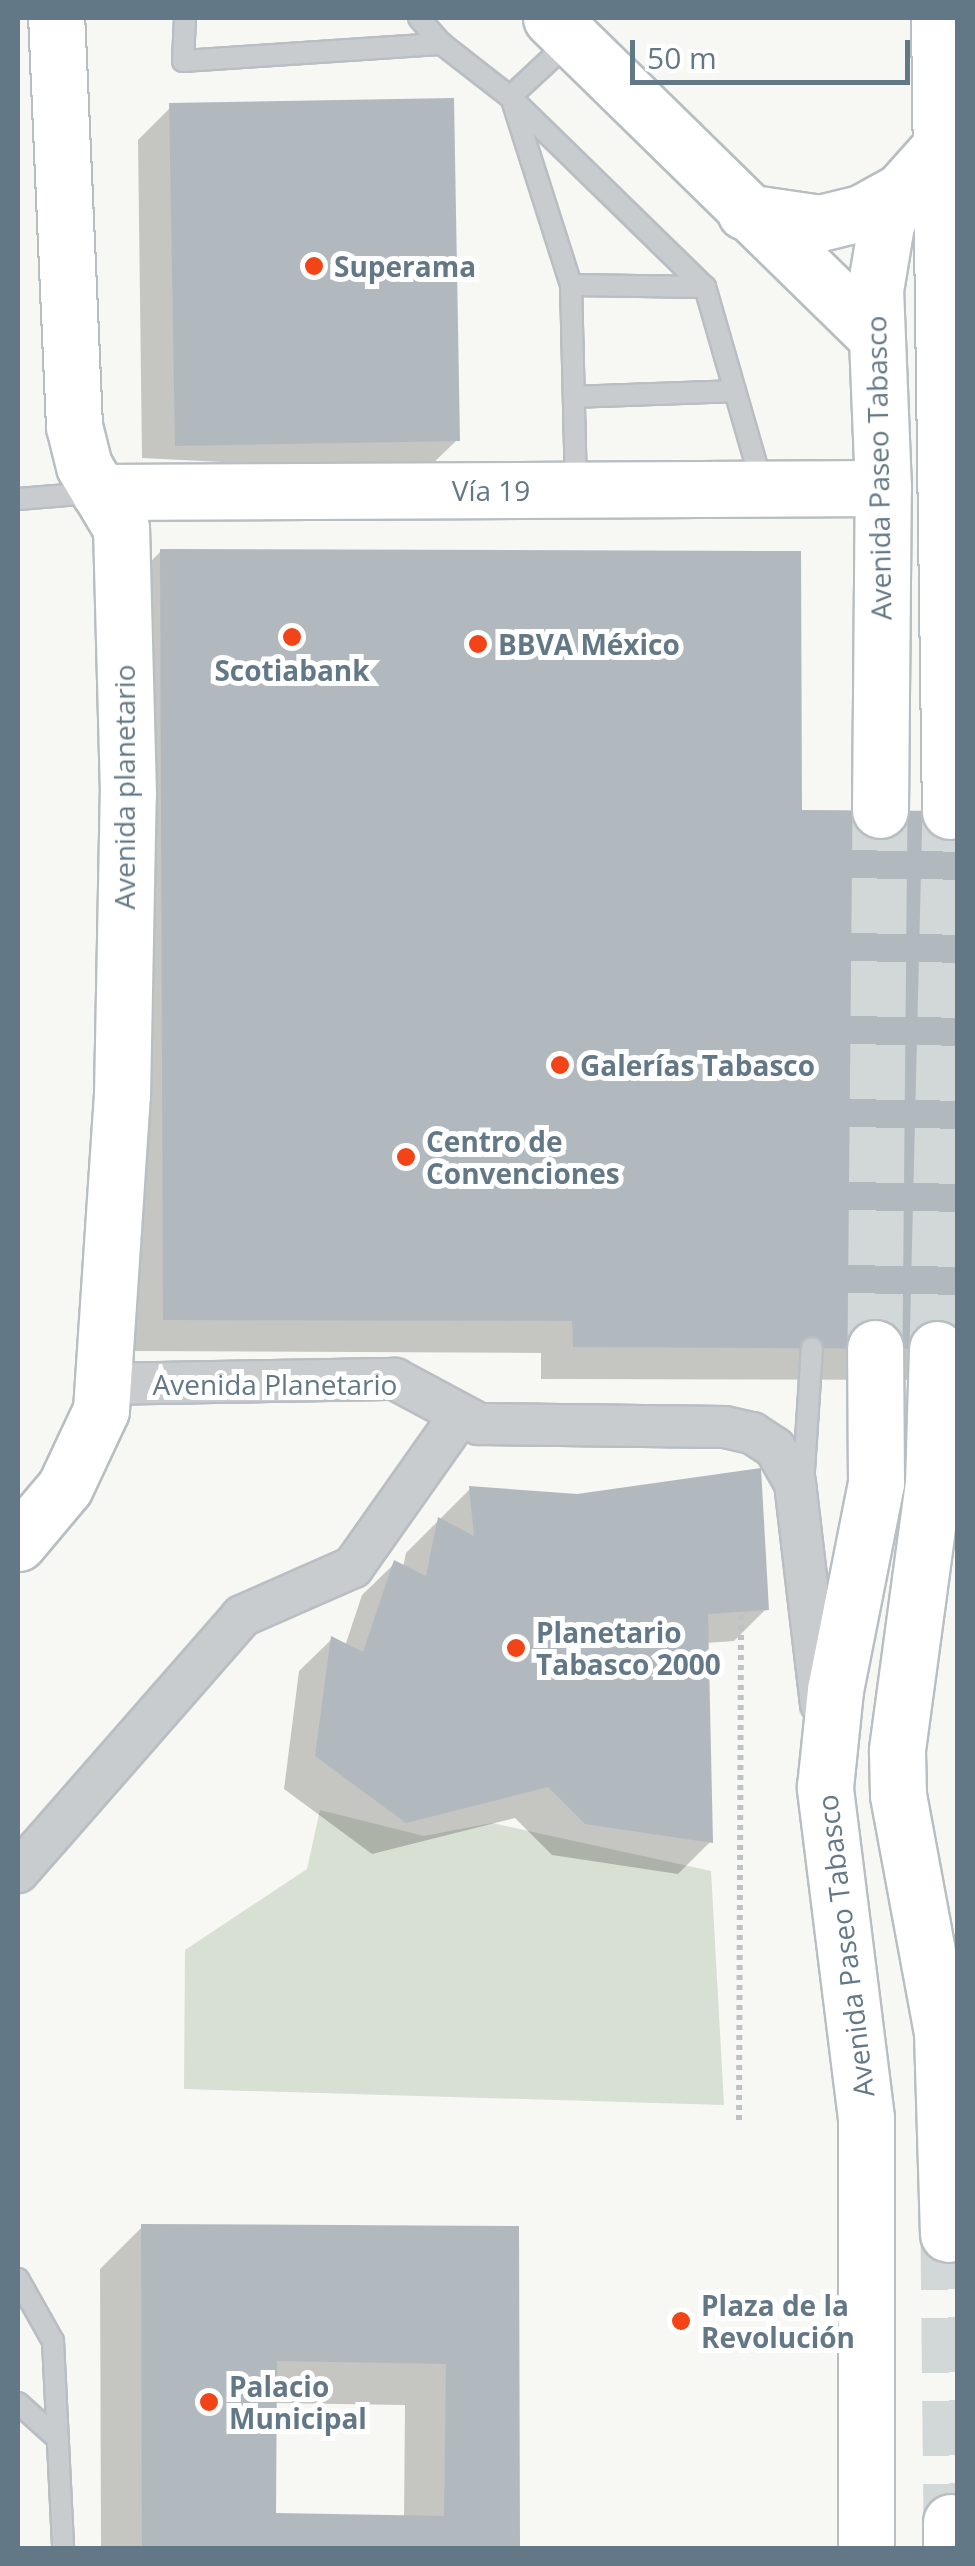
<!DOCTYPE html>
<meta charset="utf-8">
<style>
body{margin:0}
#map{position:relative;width:975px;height:2566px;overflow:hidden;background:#f7f7f3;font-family:"Open Sans",sans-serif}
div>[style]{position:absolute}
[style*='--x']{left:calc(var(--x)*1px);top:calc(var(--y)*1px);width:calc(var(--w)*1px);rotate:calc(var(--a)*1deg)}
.green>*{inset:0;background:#d8dfd3}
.shadow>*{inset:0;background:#0003}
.building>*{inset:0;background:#b1b9be;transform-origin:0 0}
.secondary-tunnel>*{height:55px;margin-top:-27.5px;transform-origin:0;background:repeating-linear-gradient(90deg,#d2d7d8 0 55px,transparent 0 83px)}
.primary-tunnel>*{height:55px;margin-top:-27.5px;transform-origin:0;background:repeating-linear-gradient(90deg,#d2d7d8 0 55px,transparent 0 83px)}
.path>*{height:6px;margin-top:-3px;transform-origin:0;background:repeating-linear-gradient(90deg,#bfc2c4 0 5px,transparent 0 10px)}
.roads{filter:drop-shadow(2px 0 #b8bec2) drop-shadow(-2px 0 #b8bec2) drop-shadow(0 2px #b8bec2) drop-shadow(0 -2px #b8bec2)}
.lane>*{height:20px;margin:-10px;padding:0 10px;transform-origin:10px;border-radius:10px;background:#c9cccf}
.street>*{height:40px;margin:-20px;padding:0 20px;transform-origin:20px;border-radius:20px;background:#c9cccf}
.secondary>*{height:55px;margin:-27.5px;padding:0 27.5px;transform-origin:27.5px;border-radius:27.5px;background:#fff}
.primary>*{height:55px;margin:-27.5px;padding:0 27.5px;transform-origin:27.5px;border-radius:27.5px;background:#fff}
.dots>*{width:28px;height:28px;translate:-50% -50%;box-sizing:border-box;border:5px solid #fff;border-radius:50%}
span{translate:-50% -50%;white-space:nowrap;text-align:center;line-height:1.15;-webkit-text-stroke:10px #fff;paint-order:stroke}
.poi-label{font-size:28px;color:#637887;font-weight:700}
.left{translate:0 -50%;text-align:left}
.street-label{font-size:28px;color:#637887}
.frame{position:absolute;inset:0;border:20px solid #637887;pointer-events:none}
.scale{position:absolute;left:630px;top:40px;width:280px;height:45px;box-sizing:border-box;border:5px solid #637887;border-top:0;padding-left:12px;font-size:30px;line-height:35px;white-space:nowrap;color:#637887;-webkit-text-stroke:8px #fff;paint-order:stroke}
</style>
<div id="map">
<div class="green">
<i style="clip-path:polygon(320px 1810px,424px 1836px,492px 1823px,711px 1871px,724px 2105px,184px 2089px,185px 1950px,307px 1869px)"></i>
</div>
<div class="shadow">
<i style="clip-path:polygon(170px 108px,457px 440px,424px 472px,142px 458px,138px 140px)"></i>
<i style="clip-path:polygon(161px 551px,799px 813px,958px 1380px,541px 1379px,541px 1353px,131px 1351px,129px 584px)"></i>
<i style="clip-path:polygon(470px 1489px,766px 1609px,734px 1641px,706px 1643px,710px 1842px,678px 1874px,552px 1855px,515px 1818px,372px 1854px,284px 1789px,299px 1671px,332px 1639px,345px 1646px,362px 1595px,395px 1563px,403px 1567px,406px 1553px)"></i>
<i style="clip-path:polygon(evenodd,142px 2227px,517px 2228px,517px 2548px,101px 2548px,100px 2269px,142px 2227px,274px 2403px,405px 2405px,404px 2518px,273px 2516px,274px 2403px)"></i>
</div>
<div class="building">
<i style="left:454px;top:98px;width:343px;height:285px;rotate:89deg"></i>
<i style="clip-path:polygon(160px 549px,801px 551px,802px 810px,958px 811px,958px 1349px,573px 1347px,572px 1321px,163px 1320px)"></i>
<i style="clip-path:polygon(761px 1468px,769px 1610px,708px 1614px,713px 1843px,585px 1824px,548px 1787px,406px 1823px,315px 1756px,331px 1636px,363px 1652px,394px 1560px,426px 1576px,438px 1517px,474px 1536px,469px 1486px,577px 1494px)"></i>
<i style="clip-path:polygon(evenodd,141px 2224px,519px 2226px,520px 2548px,142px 2548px,141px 2224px,277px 2361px,446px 2364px,444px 2516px,276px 2513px,277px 2361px)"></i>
</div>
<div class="secondary-tunnel">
<i style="--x:875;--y:1348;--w:538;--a:-89.47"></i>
</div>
<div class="primary-tunnel">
<i style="--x:937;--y:1349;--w:538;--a:-88.62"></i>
<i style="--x:948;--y:2234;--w:288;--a:89.4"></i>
</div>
<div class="path">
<i style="--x:739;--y:2120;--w:508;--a:-89.77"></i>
</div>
<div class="roads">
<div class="lane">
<i style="--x:185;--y:18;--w:43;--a:92.7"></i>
<i style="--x:183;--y:61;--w:260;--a:-3.8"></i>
<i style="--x:419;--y:18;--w:35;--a:49"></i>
<i style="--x:442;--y:44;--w:86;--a:37.9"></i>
<i style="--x:510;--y:97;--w:82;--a:-43"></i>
<i style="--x:510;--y:97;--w:272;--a:44.3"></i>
<i style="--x:705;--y:287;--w:206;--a:73.9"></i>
<i style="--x:513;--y:103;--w:191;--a:72.3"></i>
<i style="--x:574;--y:397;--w:161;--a:-2.1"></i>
<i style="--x:576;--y:488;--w:203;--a:-91.4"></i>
<i style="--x:571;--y:285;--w:134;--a:0.9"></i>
<i style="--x:18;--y:499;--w:74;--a:-4.6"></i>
<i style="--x:803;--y:1486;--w:138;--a:-86.3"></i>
<i style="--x:18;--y:2279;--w:71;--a:60.6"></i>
<i style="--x:53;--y:2341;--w:207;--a:87.2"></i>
<i style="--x:18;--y:2403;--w:54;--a:42"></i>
</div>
<div class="street">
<i style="--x:105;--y:1384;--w:290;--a:-1"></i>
<i style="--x:395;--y:1379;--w:95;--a:28.2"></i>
<i style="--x:479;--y:1424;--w:246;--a:0.7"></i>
<i style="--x:725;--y:1427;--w:28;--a:13"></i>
<i style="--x:752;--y:1433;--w:27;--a:33"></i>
<i style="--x:775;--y:1448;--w:40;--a:60.3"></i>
<i style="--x:795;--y:1483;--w:222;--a:83.3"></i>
<i style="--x:18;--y:1872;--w:340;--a:-48.8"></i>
<i style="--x:242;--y:1616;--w:121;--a:-23.8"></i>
<i style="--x:353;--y:1567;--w:182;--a:-54.8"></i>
</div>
<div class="secondary">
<i style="--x:551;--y:18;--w:455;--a:44.4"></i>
<i style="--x:745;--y:212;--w:76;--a:8.3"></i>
<i style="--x:820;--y:223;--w:42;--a:-13.7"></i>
<i style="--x:861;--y:213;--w:46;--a:-28.8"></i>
<i style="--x:99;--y:492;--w:784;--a:-0.29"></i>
<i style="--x:880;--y:810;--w:322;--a:-89.5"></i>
<i style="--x:883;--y:488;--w:198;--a:-92.3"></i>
<i style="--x:875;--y:290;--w:67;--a:-80.5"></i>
<i style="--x:886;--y:224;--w:36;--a:-66"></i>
<i style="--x:901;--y:191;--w:62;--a:-48.3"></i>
<i style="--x:18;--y:1543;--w:73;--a:-50"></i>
<i style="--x:65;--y:1487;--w:85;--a:-64.9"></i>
<i style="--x:101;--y:1410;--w:316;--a:-86.2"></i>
<i style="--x:122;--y:1095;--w:301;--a:-88.9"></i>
<i style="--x:128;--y:794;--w:266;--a:-91.5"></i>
<i style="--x:121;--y:528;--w:72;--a:-120.8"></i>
<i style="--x:84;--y:466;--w:41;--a:-104"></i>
<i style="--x:74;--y:426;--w:408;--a:-92.5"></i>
<i style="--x:866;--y:2548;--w:430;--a:-90"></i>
<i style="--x:866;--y:2118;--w:334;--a:-97.1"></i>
<i style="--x:825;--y:1787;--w:98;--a:-84.1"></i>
<i style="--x:835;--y:1690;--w:211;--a:-78.8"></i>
<i style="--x:876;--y:1483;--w:135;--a:-90.4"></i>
</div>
<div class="primary">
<i style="--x:939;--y:18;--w:793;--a:89.21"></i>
<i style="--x:937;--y:1349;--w:134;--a:91.7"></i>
<i style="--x:933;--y:1483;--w:270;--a:97.7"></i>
<i style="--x:897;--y:1751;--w:44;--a:88.7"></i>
<i style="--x:898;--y:1795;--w:241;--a:79.5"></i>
<i style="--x:942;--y:2032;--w:202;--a:88.3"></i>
<i style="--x:951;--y:2522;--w:26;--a:90"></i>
</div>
</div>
<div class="dots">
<i style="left:314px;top:266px;background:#f34417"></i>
<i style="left:292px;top:637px;background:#f34417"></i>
<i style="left:478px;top:644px;background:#f34417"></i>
<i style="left:560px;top:1065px;background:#f34417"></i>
<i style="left:406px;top:1157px;background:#f34417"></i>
<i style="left:516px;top:1648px;background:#f34417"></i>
<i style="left:681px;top:2321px;background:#f34417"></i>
<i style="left:209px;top:2402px;background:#f34417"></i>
</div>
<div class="poi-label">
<span class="left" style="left:334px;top:266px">Superama</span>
<span class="left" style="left:498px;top:644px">BBVA México</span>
<span style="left:292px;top:670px">Scotiabank</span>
<span class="left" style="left:580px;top:1065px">Galerías Tabasco</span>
<span class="left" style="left:426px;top:1157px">Centro de<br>Convenciones</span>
<span class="left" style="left:536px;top:1648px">Planetario<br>Tabasco 2000</span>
<span class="left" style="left:701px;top:2321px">Plaza de la<br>Revolución</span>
<span class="left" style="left:229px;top:2402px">Palacio<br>Municipal</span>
</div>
<div class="street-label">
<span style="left:878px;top:468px;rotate:-91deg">Avenida Paseo Tabasco</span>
<span style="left:491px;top:490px">Vía 19</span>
<span style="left:124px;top:787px;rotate:-90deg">Avenida planetario</span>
<span style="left:275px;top:1384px">Avenida Planetario</span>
<span style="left:845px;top:1946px;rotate:-97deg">Avenida Paseo Tabasco</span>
</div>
<div class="frame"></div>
<div class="scale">50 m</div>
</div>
